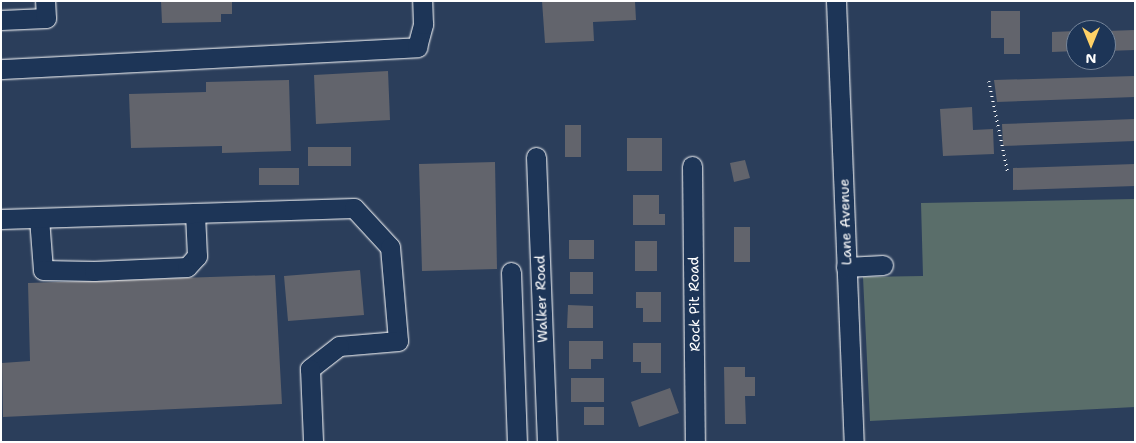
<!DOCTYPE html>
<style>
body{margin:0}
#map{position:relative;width:1136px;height:443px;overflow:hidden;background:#2b3e5b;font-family:"Shantell Sans",sans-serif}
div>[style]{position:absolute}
.green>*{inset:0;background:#5a6e6a}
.building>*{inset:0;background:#62646c}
.path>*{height:2.5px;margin-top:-1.25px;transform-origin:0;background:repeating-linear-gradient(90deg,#fff 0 1px,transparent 0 5px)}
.roads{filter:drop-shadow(0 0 1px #fff) drop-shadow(0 0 1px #fff)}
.minor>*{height:19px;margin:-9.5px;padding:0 9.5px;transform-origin:9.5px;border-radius:9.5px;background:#1d3557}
span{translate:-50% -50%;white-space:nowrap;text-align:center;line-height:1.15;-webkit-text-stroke:4px #1d3557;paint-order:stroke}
.street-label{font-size:14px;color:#fff}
.frame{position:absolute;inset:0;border:2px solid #fff;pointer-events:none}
.north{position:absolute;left:1066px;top:20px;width:50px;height:50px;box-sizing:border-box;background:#1d3557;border:1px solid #77869a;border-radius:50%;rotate:180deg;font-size:14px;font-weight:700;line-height:20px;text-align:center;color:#fff}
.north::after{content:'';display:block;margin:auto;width:18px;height:22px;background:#ffd166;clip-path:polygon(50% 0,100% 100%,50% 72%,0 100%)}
</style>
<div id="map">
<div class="green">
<div style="clip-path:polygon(1135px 199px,1135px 407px,870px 421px,863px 277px,923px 276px,921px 203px)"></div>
</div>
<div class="building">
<div style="clip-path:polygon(161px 1px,232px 1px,232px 14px,221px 14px,221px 22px,162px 23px)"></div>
<div style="clip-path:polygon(542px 1px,635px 1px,636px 20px,593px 22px,594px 41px,545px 43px)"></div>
<div style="clip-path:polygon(991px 11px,1020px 11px,1020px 54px,1004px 54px,1004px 38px,991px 38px)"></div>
<div style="clip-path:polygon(1135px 30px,1135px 50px,1106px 51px,1106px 31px)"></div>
<div style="clip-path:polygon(1076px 31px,1076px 51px,1052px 52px,1052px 32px)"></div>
<div style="clip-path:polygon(388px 71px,390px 120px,316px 124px,314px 75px)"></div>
<div style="clip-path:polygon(1135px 76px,1135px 97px,997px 102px,994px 80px)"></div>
<div style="clip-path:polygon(289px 80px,291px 151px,222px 153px,222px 146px,131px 148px,129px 94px,206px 92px,206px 82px)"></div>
<div style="clip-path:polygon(972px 107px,973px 130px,993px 129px,994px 154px,943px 156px,940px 109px)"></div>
<div style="clip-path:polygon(1135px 119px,1135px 141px,1003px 146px,1002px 124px)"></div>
<div style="clip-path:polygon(565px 125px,581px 125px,581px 157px,565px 157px)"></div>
<div style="clip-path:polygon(627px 138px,662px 138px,662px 171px,627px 171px)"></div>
<div style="clip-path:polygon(308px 147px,351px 147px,351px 166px,308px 166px)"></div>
<div style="clip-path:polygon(745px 160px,750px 178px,734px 182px,730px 163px)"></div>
<div style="clip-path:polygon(495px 162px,497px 269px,422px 271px,419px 164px)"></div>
<div style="clip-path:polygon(1135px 164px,1135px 186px,1013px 190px,1013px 168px)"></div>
<div style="clip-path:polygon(259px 168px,299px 168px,299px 185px,259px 185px)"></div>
<div style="clip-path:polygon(633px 195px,659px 195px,659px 214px,665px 214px,665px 225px,633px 225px)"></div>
<div style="clip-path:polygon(734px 227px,750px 227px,750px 262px,734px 262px)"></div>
<div style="clip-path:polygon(569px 240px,594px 240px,594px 259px,569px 259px)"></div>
<div style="clip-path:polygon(635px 241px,657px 241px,657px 271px,635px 271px)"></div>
<div style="clip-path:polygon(360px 270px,364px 315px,288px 321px,284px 276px)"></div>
<div style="clip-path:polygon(570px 272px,593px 272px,593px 294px,570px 294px)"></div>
<div style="clip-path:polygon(275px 275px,282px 404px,3px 417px,2px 363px,30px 361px,28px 283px)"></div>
<div style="clip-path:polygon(636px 292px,661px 292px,661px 322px,643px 322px,643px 308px,636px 308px)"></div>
<div style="clip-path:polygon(568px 305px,593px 306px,593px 328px,567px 328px)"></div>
<div style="clip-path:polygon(569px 341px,603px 341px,603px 359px,591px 359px,591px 369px,569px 369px)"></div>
<div style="clip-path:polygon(633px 343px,661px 343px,661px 373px,641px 373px,641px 362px,633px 362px)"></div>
<div style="clip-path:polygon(724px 367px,745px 367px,745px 377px,755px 377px,755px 396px,745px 396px,746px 424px,725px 424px)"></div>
<div style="clip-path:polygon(571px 378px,604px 378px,604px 402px,571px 402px)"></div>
<div style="clip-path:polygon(670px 388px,679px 413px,639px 427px,631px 402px)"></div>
<div style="clip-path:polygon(584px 407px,604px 407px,604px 425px,584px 425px)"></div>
</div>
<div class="path">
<div style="left:989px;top:81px;width:94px;rotate:78.3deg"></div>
</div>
<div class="roads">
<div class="minor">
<div style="left:836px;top:1px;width:441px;rotate:87.7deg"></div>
<div style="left:1px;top:20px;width:45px;rotate:-2.5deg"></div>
<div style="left:46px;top:18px;width:17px;rotate:-93deg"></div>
<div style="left:1px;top:69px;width:417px;rotate:-3deg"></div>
<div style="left:417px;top:47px;width:24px;rotate:-75deg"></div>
<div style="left:423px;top:24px;width:23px;rotate:-92deg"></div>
<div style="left:536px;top:157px;width:285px;rotate:87.8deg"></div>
<div style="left:692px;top:166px;width:276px;rotate:89.4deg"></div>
<div style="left:39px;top:218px;width:52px;rotate:85.6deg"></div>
<div style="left:43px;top:270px;width:51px;rotate:1.1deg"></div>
<div style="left:94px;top:271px;width:93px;rotate:-2.5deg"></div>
<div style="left:187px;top:267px;width:15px;rotate:-48deg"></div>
<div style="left:197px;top:256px;width:43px;rotate:-92.7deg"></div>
<div style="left:1px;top:219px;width:353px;rotate:-1.8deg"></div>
<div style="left:354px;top:208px;width:53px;rotate:47.3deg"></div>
<div style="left:390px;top:247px;width:94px;rotate:85.1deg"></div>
<div style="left:398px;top:341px;width:59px;rotate:175.2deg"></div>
<div style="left:339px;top:346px;width:37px;rotate:142deg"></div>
<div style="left:310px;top:369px;width:73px;rotate:87.6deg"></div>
<div style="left:846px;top:267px;width:37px;rotate:-3deg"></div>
<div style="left:511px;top:272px;width:170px;rotate:88deg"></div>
</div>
</div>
<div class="street-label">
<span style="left:845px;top:222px;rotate:-92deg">Lane Avenue</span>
<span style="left:541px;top:299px;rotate:-92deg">Walker Road</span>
<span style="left:694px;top:304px;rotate:-91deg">Rock Pit Road</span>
</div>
<div class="frame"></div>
<div class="north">N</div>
</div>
